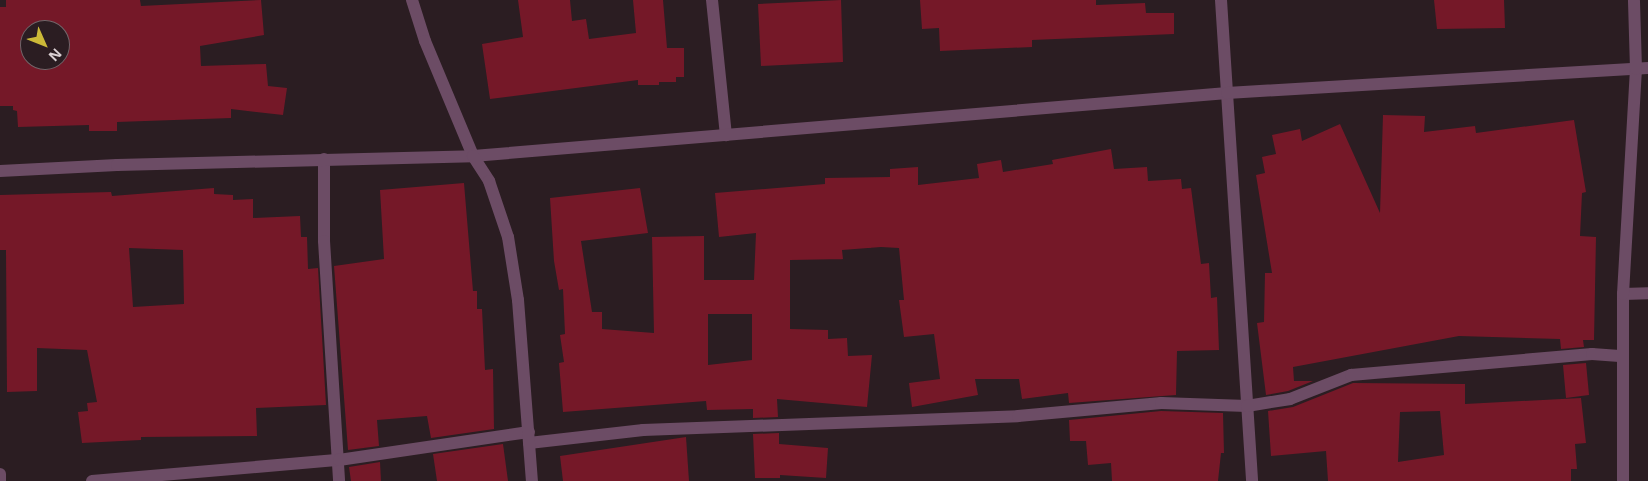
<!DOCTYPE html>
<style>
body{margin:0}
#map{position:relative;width:1648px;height:481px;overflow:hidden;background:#2b1d22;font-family:"Noto Sans",sans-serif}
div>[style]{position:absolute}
.building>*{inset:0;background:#751828}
.minor>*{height:12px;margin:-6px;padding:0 6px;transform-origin:6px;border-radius:6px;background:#6c4c65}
.tertiary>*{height:12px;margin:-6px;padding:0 6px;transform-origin:6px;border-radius:6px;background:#6c4c65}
span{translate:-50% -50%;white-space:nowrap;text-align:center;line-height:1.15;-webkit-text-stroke:5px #2b1d22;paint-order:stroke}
.north{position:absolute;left:20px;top:20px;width:50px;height:50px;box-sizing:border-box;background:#2b1d22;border:1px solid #716569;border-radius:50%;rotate:134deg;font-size:14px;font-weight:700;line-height:20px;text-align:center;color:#dad0d3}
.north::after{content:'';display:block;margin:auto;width:18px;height:22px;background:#ccb938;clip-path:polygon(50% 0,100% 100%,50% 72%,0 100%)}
</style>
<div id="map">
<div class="building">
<div style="clip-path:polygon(evenodd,6px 0,140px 0,141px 6px,261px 0,264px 35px,200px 46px,201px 66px,266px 64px,268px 86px,287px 88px,283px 115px,231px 109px,231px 118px,117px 122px,117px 131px,89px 131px,89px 125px,18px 127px,17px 111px,13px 110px,13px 106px,0 106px,0 7px,6px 7px,6px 0,30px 30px,60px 30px,60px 60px,30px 60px,30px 30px)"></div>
<div style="clip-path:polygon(518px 0,570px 0,572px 21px,586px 19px,589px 39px,636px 33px,633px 0,663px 0,667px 48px,684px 48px,684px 77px,676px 77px,676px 82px,659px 82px,659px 85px,638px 85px,638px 80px,490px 99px,482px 44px,523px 37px)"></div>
<div style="clip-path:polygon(841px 0,843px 62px,761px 66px,758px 4px)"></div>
<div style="clip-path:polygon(920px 0,1096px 0,1096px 5px,1145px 3px,1146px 13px,1174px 13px,1174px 34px,1032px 40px,1032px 47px,940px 51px,939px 28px,922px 29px)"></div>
<div style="clip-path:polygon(1434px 0,1504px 0,1505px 28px,1437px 29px)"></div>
<div style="clip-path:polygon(1383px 115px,1425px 116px,1424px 132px,1475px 126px,1476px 133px,1574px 120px,1586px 192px,1582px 193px,1580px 236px,1596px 237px,1594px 340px,1583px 340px,1584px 347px,1561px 349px,1560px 339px,1459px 336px,1293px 367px,1294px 381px,1313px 381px,1288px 391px,1266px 395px,1257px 323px,1264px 322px,1265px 273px,1272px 273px,1256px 175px,1265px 173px,1262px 157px,1276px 154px,1272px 135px,1300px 129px,1302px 141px,1340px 124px,1380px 213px)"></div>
<div style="clip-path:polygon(evenodd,1111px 149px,1114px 169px,1147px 167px,1148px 181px,1181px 179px,1182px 189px,1191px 188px,1201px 264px,1209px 263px,1211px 298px,1217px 297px,1219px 350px,1177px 351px,1176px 395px,1069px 403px,1068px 393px,1022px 399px,1019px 379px,975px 379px,978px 395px,912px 407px,909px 383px,940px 379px,934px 334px,904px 337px,899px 300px,904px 300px,899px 248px,881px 247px,842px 250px,843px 259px,790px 260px,790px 329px,828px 330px,828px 339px,847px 338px,848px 356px,872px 355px,867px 407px,777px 399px,778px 417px,753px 418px,753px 409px,707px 410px,706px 401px,563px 412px,559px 363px,564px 362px,560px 335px,565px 334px,563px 289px,559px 290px,554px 261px,550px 198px,640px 188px,648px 233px,581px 241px,592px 312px,602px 312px,602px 329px,654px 333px,652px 237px,704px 236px,704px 280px,754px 280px,756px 233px,719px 237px,715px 193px,825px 184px,825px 178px,890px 177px,890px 169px,918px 167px,918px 185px,979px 178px,977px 164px,1001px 160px,1003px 172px,1053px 164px,1052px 160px,1111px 149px,708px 314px,752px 314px,752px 360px,708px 365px,708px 314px)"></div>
<div style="clip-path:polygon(464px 183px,473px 291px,477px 291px,477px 309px,482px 309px,485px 370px,493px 369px,494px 429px,431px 438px,427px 416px,377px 420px,379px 446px,348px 450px,334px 266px,384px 259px,380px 190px)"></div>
<div style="clip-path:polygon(evenodd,214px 188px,214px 194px,233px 195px,233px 200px,253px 199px,253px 218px,300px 216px,301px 237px,307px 237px,308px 269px,318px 268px,326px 405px,256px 408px,257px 436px,141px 437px,141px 440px,82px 443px,78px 412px,88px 411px,87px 403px,97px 402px,87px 350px,37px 348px,37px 391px,7px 392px,6px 250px,0 250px,0 195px,111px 192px,112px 196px,214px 188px,129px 248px,183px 250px,184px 304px,133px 307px,129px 248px)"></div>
<div style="clip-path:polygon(1586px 363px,1589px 395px,1566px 398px,1563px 365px)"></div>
<div style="clip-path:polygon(evenodd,1353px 383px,1465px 384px,1465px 404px,1581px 398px,1586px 443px,1575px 444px,1577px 469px,1571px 469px,1571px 481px,1328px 481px,1326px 451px,1271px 456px,1268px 411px,1293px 407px,1353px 383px,1440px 411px,1444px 455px,1398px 462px,1400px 412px,1440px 411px)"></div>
<div style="clip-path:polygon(1161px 411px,1223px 413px,1224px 453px,1221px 453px,1218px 481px,1112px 481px,1111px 463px,1088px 465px,1086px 441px,1070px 441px,1069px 420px)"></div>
<div style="clip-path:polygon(779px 433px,779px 444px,828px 448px,826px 478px,780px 475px,780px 478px,755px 478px,753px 434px)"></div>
<div style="clip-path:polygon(686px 437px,689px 481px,563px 481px,560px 456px)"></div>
<div style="clip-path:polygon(503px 444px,508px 481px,437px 481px,433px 454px)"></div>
<div style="clip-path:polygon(380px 462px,381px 481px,351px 481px,349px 467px)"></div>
</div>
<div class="minor">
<div style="left:712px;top:0;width:136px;rotate:84.1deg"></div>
<div style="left:1221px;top:0;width:482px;rotate:86.3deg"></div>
<div style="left:324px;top:159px;width:82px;rotate:90deg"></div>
<div style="left:324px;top:241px;width:240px;rotate:86.4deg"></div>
<div style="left:0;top:171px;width:117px;rotate:-2.9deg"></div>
<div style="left:117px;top:165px;width:356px;rotate:-1.4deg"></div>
<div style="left:473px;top:156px;width:757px;rotate:-4.78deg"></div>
<div style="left:1227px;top:93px;width:422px;rotate:-3.4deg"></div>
<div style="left:1623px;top:294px;width:25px;rotate:-2deg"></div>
<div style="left:529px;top:443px;width:115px;rotate:-6.5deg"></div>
<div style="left:643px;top:430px;width:375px;rotate:-2.1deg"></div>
<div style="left:1018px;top:416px;width:144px;rotate:-5.2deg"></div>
<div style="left:1161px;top:403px;width:86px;rotate:2deg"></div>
<div style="left:1247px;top:406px;width:44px;rotate:-9.2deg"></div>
<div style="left:1290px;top:399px;width:66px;rotate:-21.5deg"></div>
<div style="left:1351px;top:375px;width:242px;rotate:-5deg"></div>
<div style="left:1592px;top:354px;width:31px;rotate:4deg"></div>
<div style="left:0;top:474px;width:7px;rotate:90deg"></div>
<div style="left:92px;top:481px;width:248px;rotate:-4.9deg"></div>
<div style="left:339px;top:460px;width:192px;rotate:-8.4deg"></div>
<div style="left:1623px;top:481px;width:187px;rotate:-90deg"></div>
<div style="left:1623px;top:294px;width:225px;rotate:-86.7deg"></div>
<div style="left:1636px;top:69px;width:69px;rotate:-91.7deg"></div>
</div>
<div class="tertiary">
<div style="left:412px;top:0;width:43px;rotate:72.4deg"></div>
<div style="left:425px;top:41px;width:125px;rotate:67.3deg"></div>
<div style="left:473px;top:156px;width:30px;rotate:57deg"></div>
<div style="left:489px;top:181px;width:59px;rotate:71.3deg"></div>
<div style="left:508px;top:237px;width:64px;rotate:81deg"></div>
<div style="left:518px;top:300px;width:182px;rotate:85.6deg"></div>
</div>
<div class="north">N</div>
</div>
